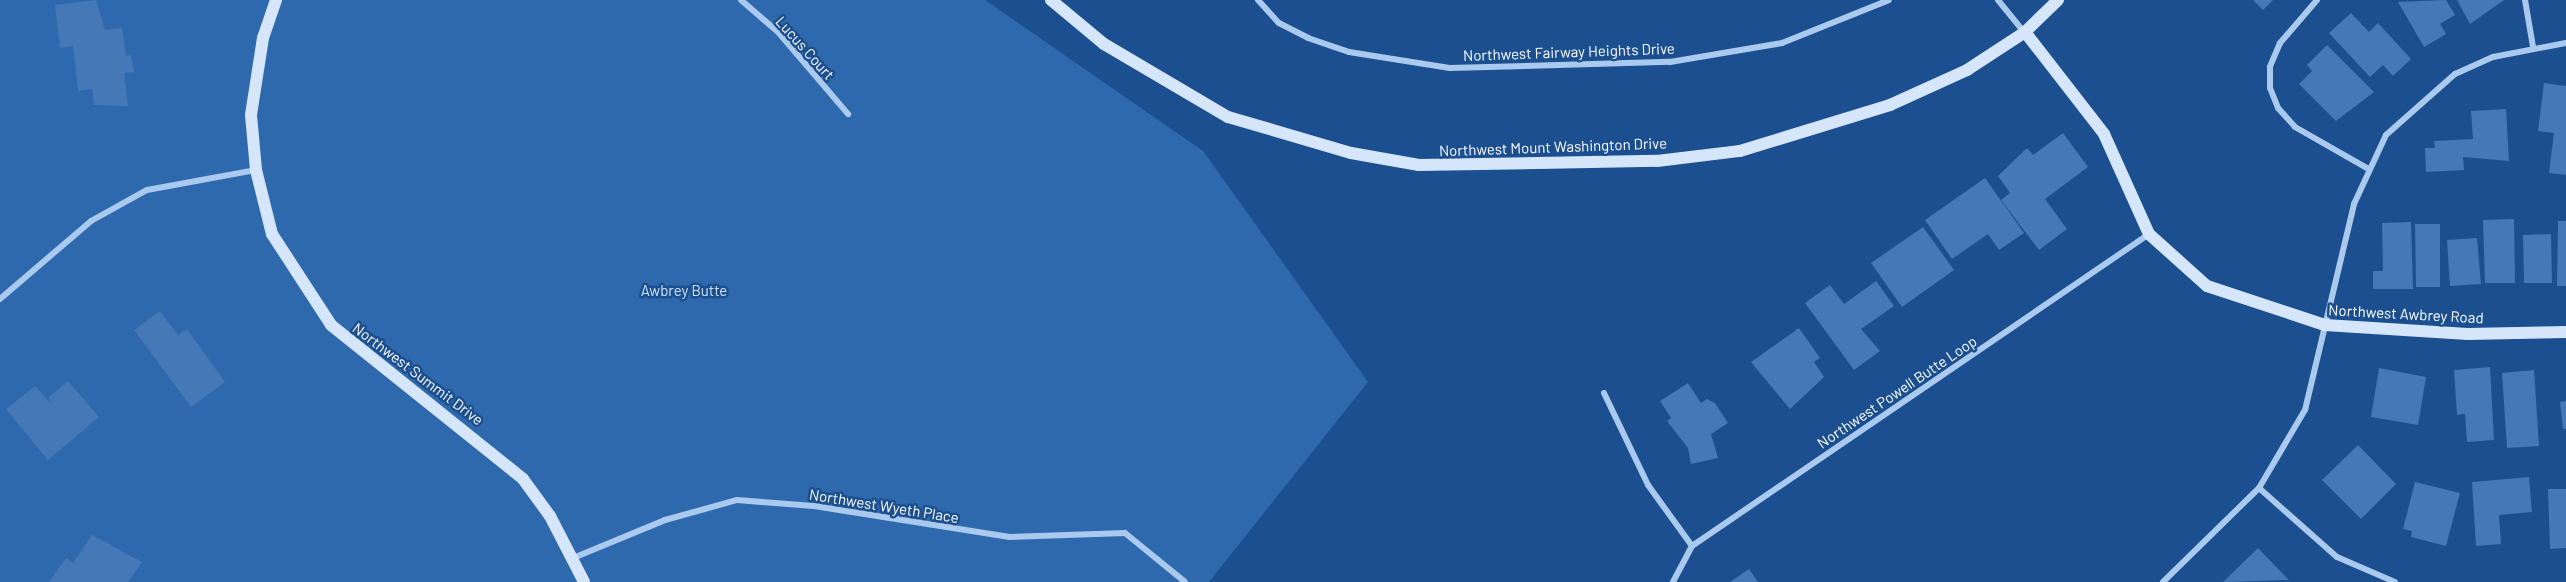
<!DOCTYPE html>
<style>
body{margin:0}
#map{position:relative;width:2566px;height:582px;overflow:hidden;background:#1b4f8f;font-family:Barlow,sans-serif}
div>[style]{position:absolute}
.green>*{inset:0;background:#2e69ad}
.building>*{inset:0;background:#4478b7}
.street>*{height:6px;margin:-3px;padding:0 3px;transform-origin:3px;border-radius:3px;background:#a9c9ee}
.secondary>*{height:12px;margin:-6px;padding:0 6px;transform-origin:6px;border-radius:6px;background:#d6e6fa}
span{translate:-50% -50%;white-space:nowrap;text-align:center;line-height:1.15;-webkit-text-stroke:5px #1b4f8f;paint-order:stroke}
.street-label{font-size:15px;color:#fff}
.park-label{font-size:15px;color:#cfe3fa}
</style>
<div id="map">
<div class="green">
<div style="clip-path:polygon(0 0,985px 0,1203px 151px,1368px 382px,1209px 582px,0 582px)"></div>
</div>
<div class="building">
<div style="clip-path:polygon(96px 0,105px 30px,122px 28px,126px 56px,131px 55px,134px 72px,124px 73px,128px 106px,94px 105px,92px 89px,78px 91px,73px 46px,60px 48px,55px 5px)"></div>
<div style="clip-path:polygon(2253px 0,2273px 0,2263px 10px)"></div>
<div style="clip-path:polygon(2446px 0,2455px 15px,2440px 24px,2446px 34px,2424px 47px,2398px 2px)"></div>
<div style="clip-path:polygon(2457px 0,2504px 0,2470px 24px)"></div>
<div style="clip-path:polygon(2351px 13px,2369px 32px,2378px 23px,2411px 59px,2393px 76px,2383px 65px,2370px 77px,2329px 33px)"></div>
<div style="clip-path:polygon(2327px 45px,2374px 92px,2336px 121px,2299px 84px,2312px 71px,2307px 65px)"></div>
<div style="clip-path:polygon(2544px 83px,2566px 86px,2566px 175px,2549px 173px,2554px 133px,2538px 131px)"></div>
<div style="clip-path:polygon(2506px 109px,2509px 161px,2463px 157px,2464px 170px,2426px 172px,2425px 148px,2435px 148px,2434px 141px,2473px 139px,2471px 111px)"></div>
<div style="clip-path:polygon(2063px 133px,2088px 167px,2045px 199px,2067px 229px,2039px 250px,2001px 200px,2010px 193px,1998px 176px,2027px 148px,2033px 155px)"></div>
<div style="clip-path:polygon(1985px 178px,2024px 233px,1999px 250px,1988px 234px,1952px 259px,1925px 220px)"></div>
<div style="clip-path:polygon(2514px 219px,2515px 283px,2485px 283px,2483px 220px)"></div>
<div style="clip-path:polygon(2558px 221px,2566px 221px,2566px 286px,2557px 286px)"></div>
<div style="clip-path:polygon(2411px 222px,2413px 289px,2373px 289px,2373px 271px,2383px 271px,2382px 223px)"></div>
<div style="clip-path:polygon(2415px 224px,2440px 224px,2440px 287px,2416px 287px)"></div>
<div style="clip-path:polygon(1923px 227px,1954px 270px,1902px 307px,1871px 263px)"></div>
<div style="clip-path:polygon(2551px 234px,2552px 283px,2524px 283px,2523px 235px)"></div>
<div style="clip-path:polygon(2477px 238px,2481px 284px,2450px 286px,2447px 240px)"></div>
<div style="clip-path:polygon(1876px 281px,1894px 306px,1861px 329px,1880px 351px,1854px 370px,1805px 303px,1830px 285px,1844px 304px)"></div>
<div style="clip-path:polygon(160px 311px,178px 335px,187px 329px,225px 382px,191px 407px,134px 330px)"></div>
<div style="clip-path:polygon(1799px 328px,1820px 358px,1814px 362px,1824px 377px,1790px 409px,1751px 362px)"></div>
<div style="clip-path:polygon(2490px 367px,2494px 440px,2467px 442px,2465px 414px,2457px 415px,2454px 370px)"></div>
<div style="clip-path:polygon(2379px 368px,2426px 377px,2418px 425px,2371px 417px)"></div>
<div style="clip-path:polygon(2534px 370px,2539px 446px,2507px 448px,2502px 373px)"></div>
<div style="clip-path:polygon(68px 381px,99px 417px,48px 460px,6px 409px,35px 386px,51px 404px,49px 397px)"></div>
<div style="clip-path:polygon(1688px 383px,1701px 403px,1707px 399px,1715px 403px,1728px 423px,1711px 434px,1718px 458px,1691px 464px,1688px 448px,1667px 421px,1671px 418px,1660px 401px)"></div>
<div style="clip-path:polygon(2566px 401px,2566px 429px,2563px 429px,2560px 402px)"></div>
<div style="clip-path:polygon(2358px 445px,2396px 484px,2361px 519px,2322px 480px)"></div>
<div style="clip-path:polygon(2529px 477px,2532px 512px,2499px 515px,2501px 544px,2476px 546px,2472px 482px)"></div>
<div style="clip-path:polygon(2415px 482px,2460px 493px,2446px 546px,2411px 537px,2412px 531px,2403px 529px)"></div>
<div style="clip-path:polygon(2548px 489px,2566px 489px,2566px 548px,2550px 549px)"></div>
<div style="clip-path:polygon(92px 535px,142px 562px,128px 582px,49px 582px,66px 558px,73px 563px)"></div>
<div style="clip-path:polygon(2258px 548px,2289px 580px,2223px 582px)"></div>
<div style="clip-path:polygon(1749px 569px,1758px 582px,1730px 582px)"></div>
</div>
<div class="street">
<div style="left:741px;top:0;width:49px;rotate:40.9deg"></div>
<div style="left:778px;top:32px;width:108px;rotate:49.5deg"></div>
<div style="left:1258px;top:0;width:31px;rotate:48deg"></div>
<div style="left:1279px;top:23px;width:33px;rotate:27deg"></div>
<div style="left:1308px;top:38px;width:43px;rotate:18.9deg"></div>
<div style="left:1349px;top:52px;width:102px;rotate:9deg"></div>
<div style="left:1450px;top:68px;width:220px;rotate:-1.6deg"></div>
<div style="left:1670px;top:62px;width:114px;rotate:-9.6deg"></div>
<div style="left:1782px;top:43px;width:115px;rotate:-21.9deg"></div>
<div style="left:1998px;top:0;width:41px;rotate:50.9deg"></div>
<div style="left:2317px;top:0;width:57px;rotate:130.7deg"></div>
<div style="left:2280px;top:43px;width:26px;rotate:113deg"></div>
<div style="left:2270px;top:67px;width:21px;rotate:90deg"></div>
<div style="left:2270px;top:88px;width:22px;rotate:68deg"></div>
<div style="left:2278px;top:108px;width:25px;rotate:48deg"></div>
<div style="left:2295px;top:127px;width:83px;rotate:29.7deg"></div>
<div style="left:2525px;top:0;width:48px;rotate:80.3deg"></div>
<div style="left:0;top:299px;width:120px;rotate:-40.6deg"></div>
<div style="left:91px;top:221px;width:64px;rotate:-29deg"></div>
<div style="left:147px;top:190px;width:111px;rotate:-10.4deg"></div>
<div style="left:1604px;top:393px;width:102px;rotate:64.4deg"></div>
<div style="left:1648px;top:485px;width:75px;rotate:54.2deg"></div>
<div style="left:2259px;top:488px;width:104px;rotate:41.5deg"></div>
<div style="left:2337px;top:557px;width:63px;rotate:23.3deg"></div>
<div style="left:573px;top:558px;width:100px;rotate:-22.4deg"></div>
<div style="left:665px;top:520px;width:75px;rotate:-15.5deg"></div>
<div style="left:737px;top:500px;width:77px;rotate:4.5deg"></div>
<div style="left:814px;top:506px;width:198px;rotate:9deg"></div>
<div style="left:1010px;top:537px;width:115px;rotate:-2deg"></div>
<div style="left:1125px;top:533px;width:77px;rotate:39.2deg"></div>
<div style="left:1673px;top:582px;width:41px;rotate:-62.2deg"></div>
<div style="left:1692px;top:546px;width:553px;rotate:-34.32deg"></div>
<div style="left:2163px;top:582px;width:134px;rotate:-44.4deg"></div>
<div style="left:2259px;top:488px;width:91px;rotate:-59.5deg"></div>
<div style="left:2305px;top:410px;width:212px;rotate:-76.6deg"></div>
<div style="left:2354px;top:204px;width:76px;rotate:-65.1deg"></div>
<div style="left:2386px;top:135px;width:92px;rotate:-41.5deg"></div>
<div style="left:2455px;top:74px;width:42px;rotate:-24.1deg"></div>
<div style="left:2493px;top:57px;width:74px;rotate:-10.9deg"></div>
</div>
<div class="secondary">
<div style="left:276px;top:0;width:40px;rotate:108.9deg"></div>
<div style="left:263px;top:38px;width:78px;rotate:98.9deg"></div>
<div style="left:251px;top:115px;width:55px;rotate:84.8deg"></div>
<div style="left:256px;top:170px;width:66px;rotate:76deg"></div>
<div style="left:272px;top:234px;width:108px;rotate:57deg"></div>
<div style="left:331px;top:325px;width:246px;rotate:38.7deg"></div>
<div style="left:523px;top:479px;width:46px;rotate:53.9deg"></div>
<div style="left:550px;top:516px;width:74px;rotate:62.7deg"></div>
<div style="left:1051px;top:0;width:69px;rotate:39.7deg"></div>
<div style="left:1104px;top:44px;width:144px;rotate:30.5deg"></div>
<div style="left:1228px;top:117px;width:128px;rotate:16.3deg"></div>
<div style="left:1351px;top:153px;width:69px;rotate:10deg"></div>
<div style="left:1419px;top:165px;width:238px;rotate:-1deg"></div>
<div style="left:1657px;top:161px;width:84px;rotate:-6.9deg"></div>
<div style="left:1740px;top:151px;width:157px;rotate:-17deg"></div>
<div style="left:1890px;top:105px;width:85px;rotate:-24.4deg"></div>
<div style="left:1967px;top:70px;width:69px;rotate:-33.2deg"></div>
<div style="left:2025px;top:32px;width:46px;rotate:-44.1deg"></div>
<div style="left:2025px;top:32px;width:129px;rotate:52.2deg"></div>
<div style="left:2104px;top:134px;width:110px;rotate:65.8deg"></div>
<div style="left:2149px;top:234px;width:78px;rotate:41.9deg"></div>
<div style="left:2207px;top:286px;width:124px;rotate:18.3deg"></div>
<div style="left:2325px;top:325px;width:143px;rotate:3.6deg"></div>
<div style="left:2468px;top:334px;width:98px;rotate:-1.2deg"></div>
</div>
<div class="street-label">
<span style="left:805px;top:48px;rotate:48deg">Lucus Court</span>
<span style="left:1569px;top:52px;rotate:-2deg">Northwest Fairway Heights Drive</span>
<span style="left:1553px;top:147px;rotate:-2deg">Northwest Mount Washington Drive</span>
<span style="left:2406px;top:314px;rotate:3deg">Northwest Awbrey Road</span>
<span style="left:418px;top:374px;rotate:37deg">Northwest Summit Drive</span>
<span style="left:1897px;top:392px;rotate:-34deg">Northwest Powell Butte Loop</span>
<span style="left:884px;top:506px;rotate:9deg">Northwest Wyeth Place</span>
</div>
<div class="park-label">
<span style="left:684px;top:291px">Awbrey Butte</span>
</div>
</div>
